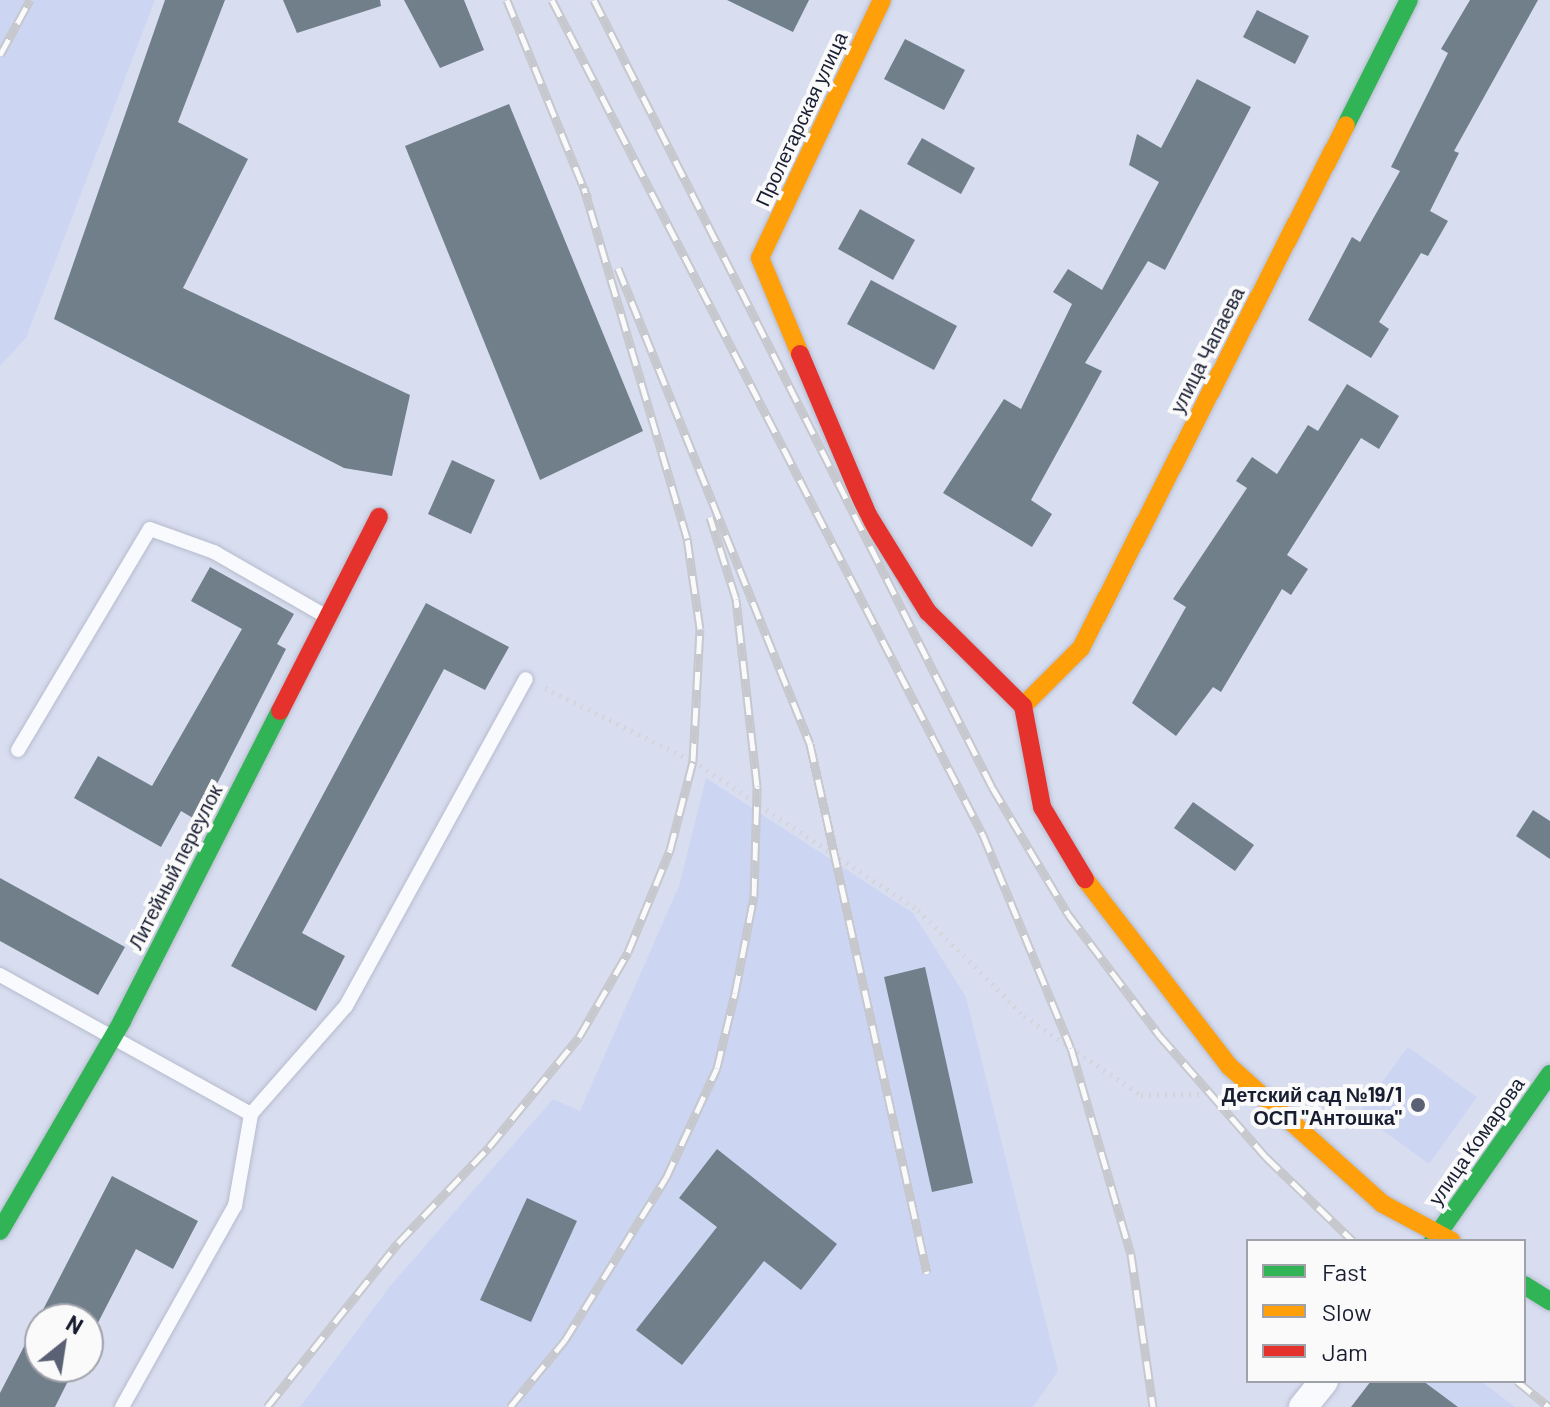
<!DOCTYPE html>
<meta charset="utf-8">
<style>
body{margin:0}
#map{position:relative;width:1550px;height:1407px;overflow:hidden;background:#d8def0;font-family:Barlow,sans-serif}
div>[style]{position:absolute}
.built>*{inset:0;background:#ccd6f2}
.building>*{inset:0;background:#707f89}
.path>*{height:5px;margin-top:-2.5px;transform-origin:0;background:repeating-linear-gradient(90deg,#d3d5db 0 2px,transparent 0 8px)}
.roads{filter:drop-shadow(0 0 2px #b6bbcd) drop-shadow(0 0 2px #b6bbcd)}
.lane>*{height:14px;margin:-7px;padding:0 7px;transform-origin:7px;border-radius:7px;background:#f9fafd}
.street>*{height:28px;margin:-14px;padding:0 14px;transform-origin:14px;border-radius:14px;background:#f9fafd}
.fast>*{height:18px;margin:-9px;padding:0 9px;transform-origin:9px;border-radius:9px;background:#30b455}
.slow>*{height:18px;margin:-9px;padding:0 9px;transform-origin:9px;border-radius:9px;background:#ff9f0a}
.jam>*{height:18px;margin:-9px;padding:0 9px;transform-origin:9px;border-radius:9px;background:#e5322d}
.rail>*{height:9px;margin-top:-4.5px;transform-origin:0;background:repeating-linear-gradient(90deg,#fafafa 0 18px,#c6c8cd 0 36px);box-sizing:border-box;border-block:2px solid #c6c8cd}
.dots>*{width:22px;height:22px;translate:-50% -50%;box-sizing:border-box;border:4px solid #fafafa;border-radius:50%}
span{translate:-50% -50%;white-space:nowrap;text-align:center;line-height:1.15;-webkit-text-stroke:8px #fafafa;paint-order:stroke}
.street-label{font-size:20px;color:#181d31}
.poi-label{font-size:20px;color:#181d31;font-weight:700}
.right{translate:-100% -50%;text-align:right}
.legend{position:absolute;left:1246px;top:1239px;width:280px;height:144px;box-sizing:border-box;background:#fafafa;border:2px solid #a0a2aa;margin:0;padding:10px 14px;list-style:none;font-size:24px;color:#181d31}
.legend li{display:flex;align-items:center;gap:16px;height:40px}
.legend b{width:40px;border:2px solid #a0a2aa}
.north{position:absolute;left:24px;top:1303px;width:80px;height:80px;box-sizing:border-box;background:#fafafa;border:2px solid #a0a2aa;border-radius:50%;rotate:30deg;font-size:22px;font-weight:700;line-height:32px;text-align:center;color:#181d31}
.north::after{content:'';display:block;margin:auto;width:28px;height:36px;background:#5b6174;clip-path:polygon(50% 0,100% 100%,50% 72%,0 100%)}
</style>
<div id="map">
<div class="built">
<div style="clip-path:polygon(0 0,155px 0,26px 338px,0 366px)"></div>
<div style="clip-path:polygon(706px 778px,913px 913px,966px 997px,1058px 1371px,1033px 1407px,300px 1407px,391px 1285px,553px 1099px,580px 1111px,679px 886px)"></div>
<div style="clip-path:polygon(1408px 1047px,1477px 1097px,1429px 1164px,1359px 1113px)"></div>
<div style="clip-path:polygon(1417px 1381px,1481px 1381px,1515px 1407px,1398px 1407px)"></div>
</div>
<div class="building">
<div style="clip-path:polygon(165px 0,225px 0,178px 122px,248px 159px,183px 288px,410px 395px,392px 476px,344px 468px,54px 319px)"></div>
<div style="clip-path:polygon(283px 0,380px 0,381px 6px,297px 33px)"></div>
<div style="clip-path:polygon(404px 0,464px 0,484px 50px,440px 68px)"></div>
<div style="clip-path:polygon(727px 0,809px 0,793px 32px)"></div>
<div style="clip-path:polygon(1470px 0,1538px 0,1454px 151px,1459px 153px,1430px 211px,1448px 221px,1428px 256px,1421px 253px,1379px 322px,1389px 329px,1371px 358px,1308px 320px,1352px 237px,1360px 242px,1400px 171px,1391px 167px,1448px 53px,1441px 49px)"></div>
<div style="clip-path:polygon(1257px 10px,1309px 36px,1295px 64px,1243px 37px)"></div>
<div style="clip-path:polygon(905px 39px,965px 70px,944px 110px,884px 79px)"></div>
<div style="clip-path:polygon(1197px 79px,1251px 107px,1165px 270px,1148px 261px,1085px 363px,1102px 371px,1031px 500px,1052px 514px,1032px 547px,943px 493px,1004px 399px,1021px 409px,1072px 304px,1053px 292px,1068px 269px,1102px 290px,1159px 182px,1129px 165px,1137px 134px,1161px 148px)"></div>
<div style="clip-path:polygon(509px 104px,643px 431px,540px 480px,405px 146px)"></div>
<div style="clip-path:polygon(922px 138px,975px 168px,961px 194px,907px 164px)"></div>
<div style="clip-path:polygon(860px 209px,915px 240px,893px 280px,838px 249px)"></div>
<div style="clip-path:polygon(871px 280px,957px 326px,934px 370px,847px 324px)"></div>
<div style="clip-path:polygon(1347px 384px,1399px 416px,1379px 449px,1361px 438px,1287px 555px,1308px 569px,1291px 595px,1282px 589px,1221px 692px,1213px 687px,1176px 736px,1132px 703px,1186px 607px,1173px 599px,1247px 488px,1236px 481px,1252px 457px,1277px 474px,1308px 425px,1318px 431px)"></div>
<div style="clip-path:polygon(452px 460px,495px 480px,471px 534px,428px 514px)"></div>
<div style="clip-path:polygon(210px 567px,294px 614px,277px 644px,286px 649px,198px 821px,181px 811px,161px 847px,74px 798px,98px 756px,152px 786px,242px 629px,191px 601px)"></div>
<div style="clip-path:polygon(426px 603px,509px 647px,485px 690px,444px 669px,302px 933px,345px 956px,316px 1011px,231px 966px)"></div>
<div style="clip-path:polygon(1193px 802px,1254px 845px,1235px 871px,1174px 828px)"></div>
<div style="clip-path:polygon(1533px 810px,1550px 821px,1550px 859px,1516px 836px)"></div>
<div style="clip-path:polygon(0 878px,125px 947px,98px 995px,0 941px)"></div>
<div style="clip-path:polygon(925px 967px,973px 1183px,932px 1192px,884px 977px)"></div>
<div style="clip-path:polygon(717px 1149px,837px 1244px,801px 1290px,764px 1261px,682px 1365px,636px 1330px,717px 1227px,679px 1198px)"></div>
<div style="clip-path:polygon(112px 1176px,198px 1221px,173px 1269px,136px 1249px,88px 1342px,88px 1319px,40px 1319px,40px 1367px,75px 1367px,55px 1407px,0 1407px,0 1393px)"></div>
<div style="clip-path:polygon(527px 1198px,577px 1221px,531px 1322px,480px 1300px)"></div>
<div style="clip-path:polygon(1371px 1381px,1423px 1381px,1458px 1407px,1351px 1407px)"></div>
</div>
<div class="path">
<div style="left:545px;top:688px;width:165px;rotate:26.3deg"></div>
<div style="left:693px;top:761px;width:270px;rotate:33.5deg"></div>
<div style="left:918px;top:910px;width:150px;rotate:45deg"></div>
<div style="left:1024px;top:1016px;width:141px;rotate:34deg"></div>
<div style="left:1141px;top:1095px;width:64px;rotate:-0.9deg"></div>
</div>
<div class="roads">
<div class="lane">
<div style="left:18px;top:750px;width:257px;rotate:-59.2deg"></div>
<div style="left:150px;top:529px;width:68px;rotate:19.8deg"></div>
<div style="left:214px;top:552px;width:130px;rotate:29.9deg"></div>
<div style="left:0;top:975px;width:287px;rotate:29deg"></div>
<div style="left:251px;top:1114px;width:144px;rotate:-48.7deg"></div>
<div style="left:346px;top:1006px;width:373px;rotate:-61.2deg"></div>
<div style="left:122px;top:1407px;width:231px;rotate:-60.7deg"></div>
<div style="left:235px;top:1206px;width:93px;rotate:-80.1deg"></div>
</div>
<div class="street">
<div style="left:1303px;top:1407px;width:33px;rotate:-51deg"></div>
</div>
<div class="fast">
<div style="left:1346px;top:125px;width:140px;rotate:-63.3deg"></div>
<div style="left:0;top:1231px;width:243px;rotate:-59.8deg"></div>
<div style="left:122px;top:1021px;width:348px;rotate:-63deg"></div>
<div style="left:1433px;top:1241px;width:204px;rotate:-55deg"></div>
<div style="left:1524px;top:1285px;width:31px;rotate:32deg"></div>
</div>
<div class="slow">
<div style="left:800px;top:354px;width:104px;rotate:-112.6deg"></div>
<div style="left:760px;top:258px;width:285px;rotate:-64.7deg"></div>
<div style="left:1023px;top:706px;width:82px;rotate:-45deg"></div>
<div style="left:1081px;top:648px;width:586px;rotate:-63.13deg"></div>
<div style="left:1085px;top:879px;width:236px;rotate:52.4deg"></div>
<div style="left:1229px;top:1066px;width:207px;rotate:41.9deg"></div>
<div style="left:1383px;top:1204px;width:78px;rotate:28.2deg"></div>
</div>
<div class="jam">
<div style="left:800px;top:354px;width:175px;rotate:67.1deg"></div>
<div style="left:868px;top:515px;width:114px;rotate:58.3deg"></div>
<div style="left:928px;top:612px;width:134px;rotate:44.7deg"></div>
<div style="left:1023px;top:706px;width:103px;rotate:79.3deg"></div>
<div style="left:1042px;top:807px;width:84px;rotate:59.2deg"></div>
<div style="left:280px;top:711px;width:218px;rotate:-63deg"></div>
</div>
</div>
<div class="rail">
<div style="left:507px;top:0;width:214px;rotate:67.8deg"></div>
<div style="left:552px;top:0;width:940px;rotate:62.7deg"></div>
<div style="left:983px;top:835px;width:230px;rotate:67.6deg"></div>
<div style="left:1071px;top:1048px;width:215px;rotate:73.8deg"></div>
<div style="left:1131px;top:1254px;width:155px;rotate:81.8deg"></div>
<div style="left:594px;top:0;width:882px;rotate:63.17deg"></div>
<div style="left:992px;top:787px;width:148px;rotate:59.1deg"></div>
<div style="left:1068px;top:914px;width:153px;rotate:53deg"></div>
<div style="left:1160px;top:1036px;width:161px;rotate:48.8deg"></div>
<div style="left:1266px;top:1157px;width:121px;rotate:44deg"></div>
<div style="left:0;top:55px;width:63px;rotate:-61.4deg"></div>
<div style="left:618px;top:268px;width:513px;rotate:68.03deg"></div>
<div style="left:810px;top:744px;width:542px;rotate:77.53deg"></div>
<div style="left:1517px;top:1381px;width:41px;rotate:39.1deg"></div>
<div style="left:267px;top:1407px;width:210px;rotate:-51.4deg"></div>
<div style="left:398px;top:1243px;width:132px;rotate:-46.5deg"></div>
<div style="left:489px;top:1147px;width:142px;rotate:-50.7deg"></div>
<div style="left:579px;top:1037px;width:98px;rotate:-60deg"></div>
<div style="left:628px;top:952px;width:110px;rotate:-67.6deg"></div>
<div style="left:670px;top:850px;width:92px;rotate:-75.5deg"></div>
<div style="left:693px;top:761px;width:132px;rotate:-87deg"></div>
<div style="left:700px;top:629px;width:92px;rotate:-98.1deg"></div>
<div style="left:687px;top:538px;width:365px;rotate:-106.4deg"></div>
<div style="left:510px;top:1407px;width:87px;rotate:-50.6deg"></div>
<div style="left:565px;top:1340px;width:191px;rotate:-58.1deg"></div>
<div style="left:666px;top:1178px;width:121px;rotate:-65.1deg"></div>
<div style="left:717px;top:1068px;width:77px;rotate:-76.5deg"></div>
<div style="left:735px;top:993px;width:99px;rotate:-78.9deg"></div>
<div style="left:754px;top:896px;width:110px;rotate:-88.4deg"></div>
<div style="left:757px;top:786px;width:188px;rotate:-96.4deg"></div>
<div style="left:736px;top:599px;width:86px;rotate:-107.6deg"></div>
</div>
<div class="dots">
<div style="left:1418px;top:1105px;background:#5b6174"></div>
</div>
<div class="street-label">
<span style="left:801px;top:119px;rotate:-65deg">Пролетарская улица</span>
<span style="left:1207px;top:350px;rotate:-63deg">улица Чапаева</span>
<span style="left:175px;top:867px;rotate:-63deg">Литейный переулок</span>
<span style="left:1476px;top:1141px;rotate:-55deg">улица Комарова</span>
</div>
<div class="poi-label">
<span class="right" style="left:1402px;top:1106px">Детский сад №19/1<br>ОСП "Антошка"</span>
</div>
<ul class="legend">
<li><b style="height:10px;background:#30b455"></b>Fast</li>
<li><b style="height:10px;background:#ff9f0a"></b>Slow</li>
<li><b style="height:10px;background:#e5322d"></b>Jam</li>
</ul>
<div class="north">N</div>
</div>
